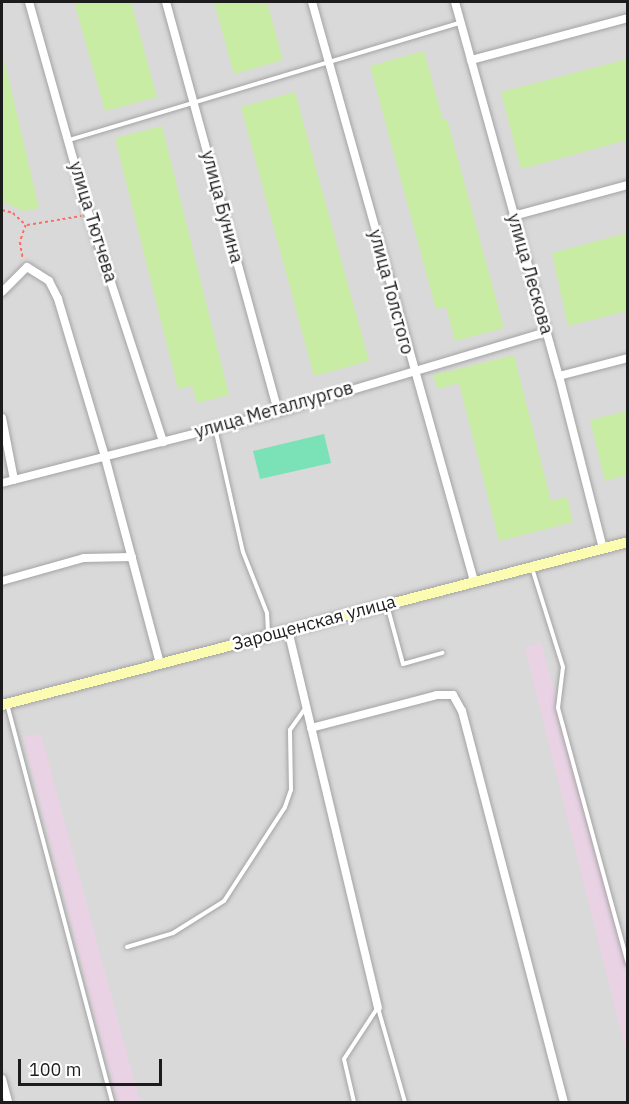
<!DOCTYPE html>
<meta charset="utf-8">
<style>
body{margin:0}
#map{position:relative;width:629px;height:1104px;overflow:hidden;background:#eee9e1;font-family:"IBM Plex Sans",sans-serif}
div>[style]{position:absolute}
.residential>*{inset:0;background:#dad9d9}
.industrial>*{inset:0;background:#e8d2e4}
.grass>*{inset:0;background:#c9eca4}
.pitch>*{inset:0;background:#7ae2b6}
.path>*{height:1.5px;margin-top:-0.75px;transform-origin:0;background:repeating-linear-gradient(90deg,#ff6c61 0 3px,transparent 0 6px)}
.roads{filter:drop-shadow(0 0 2px #a3a3a3) drop-shadow(0 0 2px #a3a3a3)}
.lane>*{height:4px;margin:-2px;padding:0 2px;transform-origin:2px;border-radius:2px;background:#fff}
.street>*{height:8px;margin:-4px;padding:0 4px;transform-origin:4px;border-radius:4px;background:#fff}
.secondary>*{height:10px;margin:-5px;padding:0 5px;transform-origin:5px;border-radius:5px;background:#fbfcb1}
span{translate:-50% -50%;white-space:nowrap;text-align:center;line-height:1.15;-webkit-text-stroke:5px #fff;paint-order:stroke}
.street-label{font-size:18px;color:#1c1c1c}
.frame{position:absolute;inset:0;border:3px solid #1c1c1c;pointer-events:none}
.scale{position:absolute;left:18px;top:1059px;width:144px;height:27px;box-sizing:border-box;border:3px solid #1c1c1c;border-top:0;padding-left:8px;font-size:18px;line-height:21px;white-space:nowrap;color:#1c1c1c;-webkit-text-stroke:4px #fff;paint-order:stroke}
</style>
<div id="map">
<div class="residential">
<div style="clip-path:polygon(2px 2px,627px 2px,627px 1102px,2px 1102px)"></div>
</div>
<div class="industrial">
<div style="clip-path:polygon(541px 642px,627px 969px,627px 1056px,525px 648px)"></div>
<div style="clip-path:polygon(41px 734px,140px 1102px,117px 1102px,23px 737px)"></div>
</div>
<div class="grass">
<div style="clip-path:polygon(74px 2px,131px 2px,157px 97px,105px 111px)"></div>
<div style="clip-path:polygon(214px 2px,267px 2px,283px 60px,234px 74px)"></div>
<div style="clip-path:polygon(2px 51px,39px 208px,23px 211px,2px 201px)"></div>
<div style="clip-path:polygon(424px 51px,443px 120px,447px 119px,504px 328px,455px 341px,446px 307px,436px 309px,370px 66px)"></div>
<div style="clip-path:polygon(627px 59px,627px 140px,521px 169px,501px 92px)"></div>
<div style="clip-path:polygon(295px 92px,369px 361px,314px 376px,241px 107px)"></div>
<div style="clip-path:polygon(162px 126px,229px 395px,197px 403px,192px 386px,178px 389px,115px 138px)"></div>
<div style="clip-path:polygon(627px 233px,627px 311px,568px 326px,552px 253px)"></div>
<div style="clip-path:polygon(514px 355px,551px 501px,567px 497px,573px 522px,499px 541px,459px 383px,437px 389px,433px 375px)"></div>
<div style="clip-path:polygon(627px 411px,627px 475px,605px 481px,590px 420px)"></div>
</div>
<div class="pitch">
<div style="clip-path:polygon(324px 434px,331px 463px,260px 479px,253px 451px)"></div>
</div>
<div class="path">
<div style="left:2px;top:210px;width:11px;rotate:15deg"></div>
<div style="left:13px;top:213px;width:18px;rotate:43deg"></div>
<div style="left:26px;top:225px;width:18px;rotate:109deg"></div>
<div style="left:20px;top:242px;width:17px;rotate:80deg"></div>
<div style="left:27px;top:225px;width:55px;rotate:-9.5deg"></div>
</div>
<div class="roads">
<div class="lane">
<div style="left:69px;top:140px;width:407px;rotate:-16.7deg"></div>
<div style="left:215px;top:428px;width:127px;rotate:77.3deg"></div>
<div style="left:243px;top:552px;width:66px;rotate:68.5deg"></div>
<div style="left:267px;top:613px;width:22px;rotate:87deg"></div>
<div style="left:532px;top:568px;width:104px;rotate:72.6deg"></div>
<div style="left:563px;top:667px;width:41px;rotate:97deg"></div>
<div style="left:558px;top:708px;width:265px;rotate:74.7deg"></div>
<div style="left:387px;top:605px;width:61px;rotate:74.8deg"></div>
<div style="left:403px;top:664px;width:41px;rotate:-15.8deg"></div>
<div style="left:7px;top:704px;width:412px;rotate:75.2deg"></div>
<div style="left:127px;top:947px;width:48px;rotate:-16.9deg"></div>
<div style="left:173px;top:933px;width:60px;rotate:-32.1deg"></div>
<div style="left:224px;top:901px;width:112px;rotate:-57deg"></div>
<div style="left:285px;top:807px;width:18px;rotate:-71deg"></div>
<div style="left:291px;top:790px;width:60px;rotate:-91deg"></div>
<div style="left:290px;top:730px;width:28px;rotate:-55deg"></div>
<div style="left:378px;top:1008px;width:98px;rotate:74deg"></div>
<div style="left:354px;top:1102px;width:44px;rotate:-103.1deg"></div>
<div style="left:344px;top:1059px;width:62px;rotate:-56.8deg"></div>
</div>
<div class="street">
<div style="left:29px;top:2px;width:221px;rotate:74.3deg"></div>
<div style="left:89px;top:215px;width:239px;rotate:71.9deg"></div>
<div style="left:166px;top:2px;width:425px;rotate:74.7deg"></div>
<div style="left:312px;top:2px;width:601px;rotate:74.37deg"></div>
<div style="left:455px;top:2px;width:388px;rotate:74.5deg"></div>
<div style="left:559px;top:376px;width:178px;rotate:75.7deg"></div>
<div style="left:471px;top:60px;width:163px;rotate:-15deg"></div>
<div style="left:513px;top:216px;width:119px;rotate:-15.1deg"></div>
<div style="left:2px;top:292px;width:35px;rotate:-45deg"></div>
<div style="left:27px;top:267px;width:26px;rotate:32deg"></div>
<div style="left:49px;top:281px;width:20px;rotate:63deg"></div>
<div style="left:58px;top:299px;width:165px;rotate:73.4deg"></div>
<div style="left:105px;top:457px;width:214px;rotate:75.1deg"></div>
<div style="left:559px;top:376px;width:71px;rotate:-14.6deg"></div>
<div style="left:2px;top:418px;width:63px;rotate:79deg"></div>
<div style="left:2px;top:483px;width:285px;rotate:-14.4deg"></div>
<div style="left:278px;top:412px;width:280px;rotate:-16.6deg"></div>
<div style="left:2px;top:581px;width:85px;rotate:-15.7deg"></div>
<div style="left:84px;top:558px;width:48px;rotate:-1.2deg"></div>
<div style="left:288px;top:630px;width:388px;rotate:76.6deg"></div>
<div style="left:311px;top:728px;width:130px;rotate:-14.7deg"></div>
<div style="left:437px;top:695px;width:16px"></div>
<div style="left:453px;top:695px;width:18px;rotate:61deg"></div>
<div style="left:462px;top:711px;width:404px;rotate:75.4deg"></div>
<div style="left:2px;top:1079px;width:24px;rotate:75deg"></div>
</div>
<div class="secondary">
<div style="left:2px;top:705px;width:647px;rotate:-14.59deg"></div>
</div>
</div>
<div class="street-label">
<span style="left:222px;top:207px;rotate:75deg">улица Бунина</span>
<span style="left:93px;top:222px;rotate:73deg">улица Тютчева</span>
<span style="left:530px;top:274px;rotate:74deg">улица Лескова</span>
<span style="left:391px;top:292px;rotate:75deg">улица Толстого</span>
<span style="left:274px;top:410px;rotate:-16deg">улица Металлургов</span>
<span style="left:314px;top:623px;rotate:-15deg">Зарощенская улица</span>
</div>
<div class="frame"></div>
<div class="scale">100 m</div>
</div>
